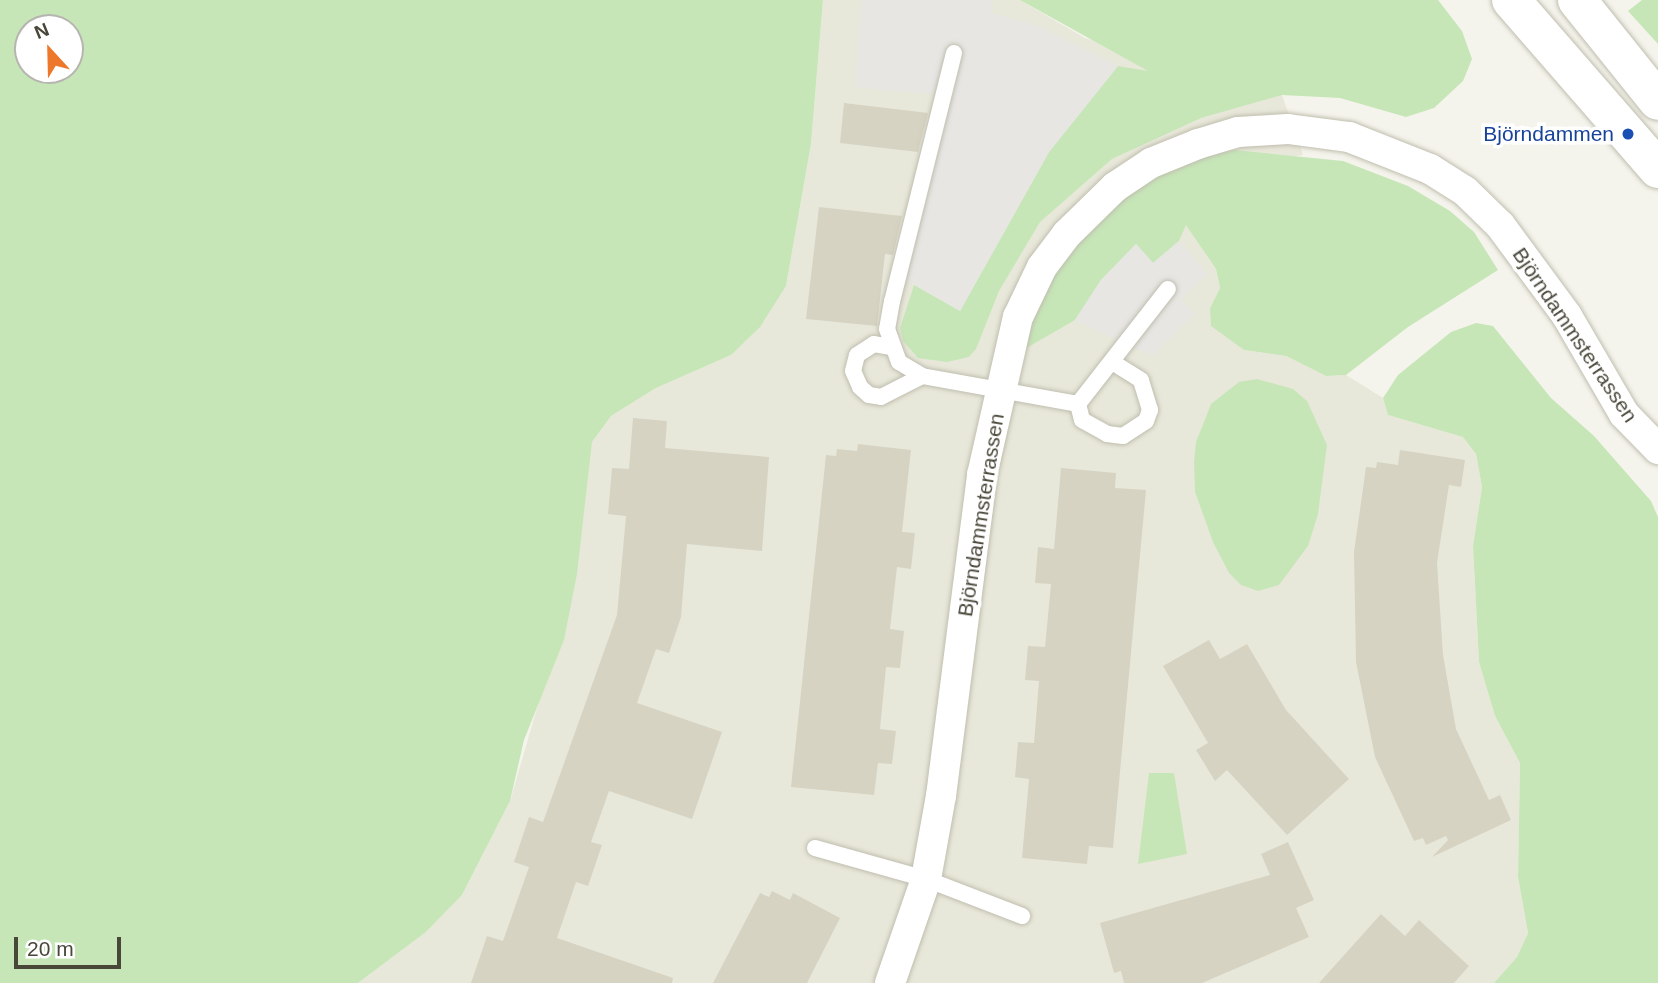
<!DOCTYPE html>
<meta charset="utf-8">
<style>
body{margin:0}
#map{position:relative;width:1658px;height:983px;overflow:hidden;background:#f5f4ec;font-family:Helvetica,sans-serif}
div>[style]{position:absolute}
.residential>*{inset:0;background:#e8e8da}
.green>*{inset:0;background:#c6e6b8}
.parking>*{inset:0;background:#e7e6e3}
.building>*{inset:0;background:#d6d3c2}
.roads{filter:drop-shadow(0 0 2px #c0beaf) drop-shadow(0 0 2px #c0beaf)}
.service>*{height:16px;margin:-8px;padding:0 8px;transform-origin:8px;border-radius:8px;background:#fff}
.minor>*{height:30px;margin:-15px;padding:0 15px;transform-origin:15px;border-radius:15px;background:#fff}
.tertiary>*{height:38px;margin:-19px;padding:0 19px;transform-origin:19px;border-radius:19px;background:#fff}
.dots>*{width:19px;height:19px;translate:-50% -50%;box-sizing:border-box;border:4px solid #fff;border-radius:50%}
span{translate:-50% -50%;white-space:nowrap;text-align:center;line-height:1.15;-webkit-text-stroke:7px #fff;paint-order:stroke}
.transit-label{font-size:21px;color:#164399}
.right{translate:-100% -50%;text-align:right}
.street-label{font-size:21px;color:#49473a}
.north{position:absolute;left:14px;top:14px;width:70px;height:70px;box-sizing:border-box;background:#fff;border:2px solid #b6b5b0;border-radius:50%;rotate:338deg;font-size:19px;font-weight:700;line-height:28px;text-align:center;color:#49473a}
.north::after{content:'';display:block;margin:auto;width:24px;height:32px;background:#ed782b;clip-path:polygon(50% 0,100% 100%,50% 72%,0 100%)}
.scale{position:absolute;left:14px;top:937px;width:107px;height:32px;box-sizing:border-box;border:4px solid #49473a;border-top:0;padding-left:9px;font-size:21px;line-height:24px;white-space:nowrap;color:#49473a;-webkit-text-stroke:5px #fff;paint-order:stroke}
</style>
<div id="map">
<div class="residential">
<div style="clip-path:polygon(823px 0,1020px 0,1085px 38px,1282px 95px,1303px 155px,1233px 166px,1202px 248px,1216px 269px,1220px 288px,1210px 308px,1244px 350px,1286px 356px,1326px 376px,1346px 375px,1383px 398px,1388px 415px,1464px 437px,1476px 454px,1482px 487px,1473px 546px,1479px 662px,1495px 716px,1520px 763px,1518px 877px,1528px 933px,1517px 957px,1494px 983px,358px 983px,426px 932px,462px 895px,510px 801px,542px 691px,592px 442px,611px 416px,656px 388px,731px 355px,786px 286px,811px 144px)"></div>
</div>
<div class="green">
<div style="clip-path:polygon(evenodd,0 0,823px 0,811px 144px,786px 286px,760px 327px,731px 355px,656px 388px,611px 416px,592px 442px,577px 574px,564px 640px,524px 740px,510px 801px,462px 895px,426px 932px,358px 983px,0 983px,0 0,28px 28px,70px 28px,70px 70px,28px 70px,28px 28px)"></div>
<div style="clip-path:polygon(1020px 0,1438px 0,1462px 31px,1472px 59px,1463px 81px,1434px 108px,1406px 117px,1340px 98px,1282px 95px,1201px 118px,1112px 159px,1040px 222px,999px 291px,976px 349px,969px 357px,947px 362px,918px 358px,903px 341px,900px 328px,914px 285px,960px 311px,1049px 152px,1118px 66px,1148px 71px)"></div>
<div style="clip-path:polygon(1642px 0,1658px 0,1658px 44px,1628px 11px)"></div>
<div style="clip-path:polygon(1234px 150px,1343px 161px,1408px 186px,1450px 211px,1474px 232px,1498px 270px,1408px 327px,1346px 375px,1326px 376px,1286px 356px,1244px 350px,1211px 326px,1210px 308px,1220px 288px,1216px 269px,1186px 225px,1179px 241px,1153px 263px,1136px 244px,1101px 280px,1075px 320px,1023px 350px,1041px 289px,1103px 211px,1149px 179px,1202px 157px)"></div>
<div style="clip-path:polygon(1476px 323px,1493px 326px,1551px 398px,1594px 436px,1651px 501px,1658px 517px,1658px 983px,1494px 983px,1517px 957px,1528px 933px,1518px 877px,1520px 763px,1495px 716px,1479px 662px,1473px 546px,1482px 487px,1476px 454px,1463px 437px,1388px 415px,1383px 398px,1398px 375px,1451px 332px)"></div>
<div style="clip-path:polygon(1257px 379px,1293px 389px,1307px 401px,1327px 445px,1318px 514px,1308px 546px,1279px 585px,1258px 591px,1241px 585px,1229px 573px,1213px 542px,1195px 492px,1194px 462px,1196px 442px,1211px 404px,1239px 382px)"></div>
<div style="clip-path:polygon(1149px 773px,1174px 773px,1187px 854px,1138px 864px)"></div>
</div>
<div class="parking">
<div style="clip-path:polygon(862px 0,993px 0,992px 13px,1039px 26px,1118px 66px,1049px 152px,960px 311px,906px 280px,951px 96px,855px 87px)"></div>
<div style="clip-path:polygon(1179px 241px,1207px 274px,1181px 299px,1194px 314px,1152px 356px,1075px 320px,1101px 280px,1136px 244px,1153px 263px)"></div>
</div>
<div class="building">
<div style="clip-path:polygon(844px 103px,928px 113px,918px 152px,840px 143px)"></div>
<div style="clip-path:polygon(819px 207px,902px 216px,893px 255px,885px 254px,877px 326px,806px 319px)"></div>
<div style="clip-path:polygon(633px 418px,667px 421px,665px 448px,769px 457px,762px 551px,687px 544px,681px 617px,669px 653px,656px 649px,637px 703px,722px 732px,692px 819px,609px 791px,591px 842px,602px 845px,588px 886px,576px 882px,557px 938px,673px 978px,672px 983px,471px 983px,487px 936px,503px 941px,529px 867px,514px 862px,529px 817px,543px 822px,617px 615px,626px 516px,608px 514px,612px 468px,629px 469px)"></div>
<div style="clip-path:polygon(858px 444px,911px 450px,902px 532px,915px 533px,911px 569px,897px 567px,890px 629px,904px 631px,900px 668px,886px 667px,880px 729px,896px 731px,892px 764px,878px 763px,874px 795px,791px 787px,826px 455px,836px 456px,837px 449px,857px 451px)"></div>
<div style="clip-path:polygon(1400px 450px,1465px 460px,1461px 487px,1449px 485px,1437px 563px,1443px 655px,1456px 729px,1489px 800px,1500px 795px,1511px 820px,1432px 857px,1448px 840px,1446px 836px,1426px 845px,1423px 838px,1414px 841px,1375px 757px,1356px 662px,1354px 552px,1366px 467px,1376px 468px,1377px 462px,1398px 465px)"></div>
<div style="clip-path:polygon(1061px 468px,1116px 473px,1115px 488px,1146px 490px,1113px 848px,1089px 846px,1087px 864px,1022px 858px,1029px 779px,1015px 777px,1018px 742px,1034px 743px,1039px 681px,1025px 680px,1028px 646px,1045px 647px,1051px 584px,1035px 583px,1038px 547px,1054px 549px)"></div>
<div style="clip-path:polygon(1209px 640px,1220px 659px,1247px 644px,1286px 710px,1349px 779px,1287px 835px,1227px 770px,1215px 781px,1196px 750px,1208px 743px,1163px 666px)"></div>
<div style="clip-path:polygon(1288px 842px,1314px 900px,1296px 908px,1309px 937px,1202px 983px,1124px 983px,1121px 971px,1114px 973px,1100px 923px,1270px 875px,1261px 854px)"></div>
<div style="clip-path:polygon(772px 891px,790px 900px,793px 893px,840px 918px,807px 983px,713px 983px,760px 893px,769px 897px)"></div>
<div style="clip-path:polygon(1381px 914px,1405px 936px,1419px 920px,1469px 966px,1454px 983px,1319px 983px)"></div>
</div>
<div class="roads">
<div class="service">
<div style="left:954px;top:53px;width:256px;rotate:104deg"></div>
<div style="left:892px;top:301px;width:28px;rotate:100deg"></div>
<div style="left:887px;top:329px;width:35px;rotate:70deg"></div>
<div style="left:899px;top:362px;width:27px;rotate:31deg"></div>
<div style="left:922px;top:376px;width:158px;rotate:10.2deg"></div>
<div style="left:1078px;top:404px;width:146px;rotate:-52deg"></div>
<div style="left:891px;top:347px;width:17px;rotate:-170deg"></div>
<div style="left:874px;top:344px;width:20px;rotate:147deg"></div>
<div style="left:857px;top:355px;width:16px;rotate:104deg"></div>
<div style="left:853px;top:371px;width:17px;rotate:66deg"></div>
<div style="left:860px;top:387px;width:12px;rotate:42deg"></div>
<div style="left:869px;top:395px;width:12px;rotate:9deg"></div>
<div style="left:881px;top:397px;width:46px;rotate:-27.1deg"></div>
<div style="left:1078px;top:404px;width:16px;rotate:76deg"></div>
<div style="left:1082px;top:420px;width:29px;rotate:29deg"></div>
<div style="left:1107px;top:434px;width:16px;rotate:7deg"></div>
<div style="left:1123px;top:436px;width:27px;rotate:-33deg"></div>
<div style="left:1146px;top:421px;width:12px;rotate:-70deg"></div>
<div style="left:1150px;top:410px;width:31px;rotate:-107deg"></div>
<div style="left:1141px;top:380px;width:34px;rotate:-148deg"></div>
<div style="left:815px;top:848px;width:115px;rotate:15.6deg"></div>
<div style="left:926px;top:879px;width:103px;rotate:21.1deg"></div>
</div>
<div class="minor">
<div style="left:890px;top:983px;width:110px;rotate:-70.9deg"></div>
<div style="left:926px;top:879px;width:84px;rotate:-79.8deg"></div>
<div style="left:941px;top:796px;width:324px;rotate:-82.7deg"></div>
<div style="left:982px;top:475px;width:162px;rotate:-77.2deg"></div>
<div style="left:1018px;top:317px;width:55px;rotate:-64.4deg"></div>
<div style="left:1042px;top:267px;width:41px;rotate:-52.9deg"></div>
<div style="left:1067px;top:234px;width:67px;rotate:-44.4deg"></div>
<div style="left:1115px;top:187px;width:43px;rotate:-33.7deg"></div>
<div style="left:1151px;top:163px;width:51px;rotate:-22deg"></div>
<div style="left:1198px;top:144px;width:42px;rotate:-16.7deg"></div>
<div style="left:1238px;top:132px;width:50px;rotate:-3.4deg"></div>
<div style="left:1288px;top:129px;width:62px;rotate:7.5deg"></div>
<div style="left:1349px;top:137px;width:87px;rotate:21.6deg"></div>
<div style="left:1430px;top:169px;width:41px;rotate:32.2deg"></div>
<div style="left:1465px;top:191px;width:49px;rotate:44.2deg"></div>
<div style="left:1500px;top:225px;width:113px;rotate:53.6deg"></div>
<div style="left:1567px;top:316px;width:113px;rotate:59.8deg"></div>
<div style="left:1624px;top:414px;width:49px;rotate:45.8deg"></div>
</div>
<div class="tertiary">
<div style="left:1511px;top:0;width:224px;rotate:49deg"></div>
<div style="left:1577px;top:0;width:129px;rotate:51.3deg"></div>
</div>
</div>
<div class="dots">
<div style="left:1628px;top:134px;background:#1a4fb4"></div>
</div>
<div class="transit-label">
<span class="right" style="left:1614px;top:134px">Björndammen</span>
</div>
<div class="street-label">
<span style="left:1575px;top:335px;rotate:56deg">Björndammsterrassen</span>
<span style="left:981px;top:515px;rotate:-81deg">Björndammsterrassen</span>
</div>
<div class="north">N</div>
<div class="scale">20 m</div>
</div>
